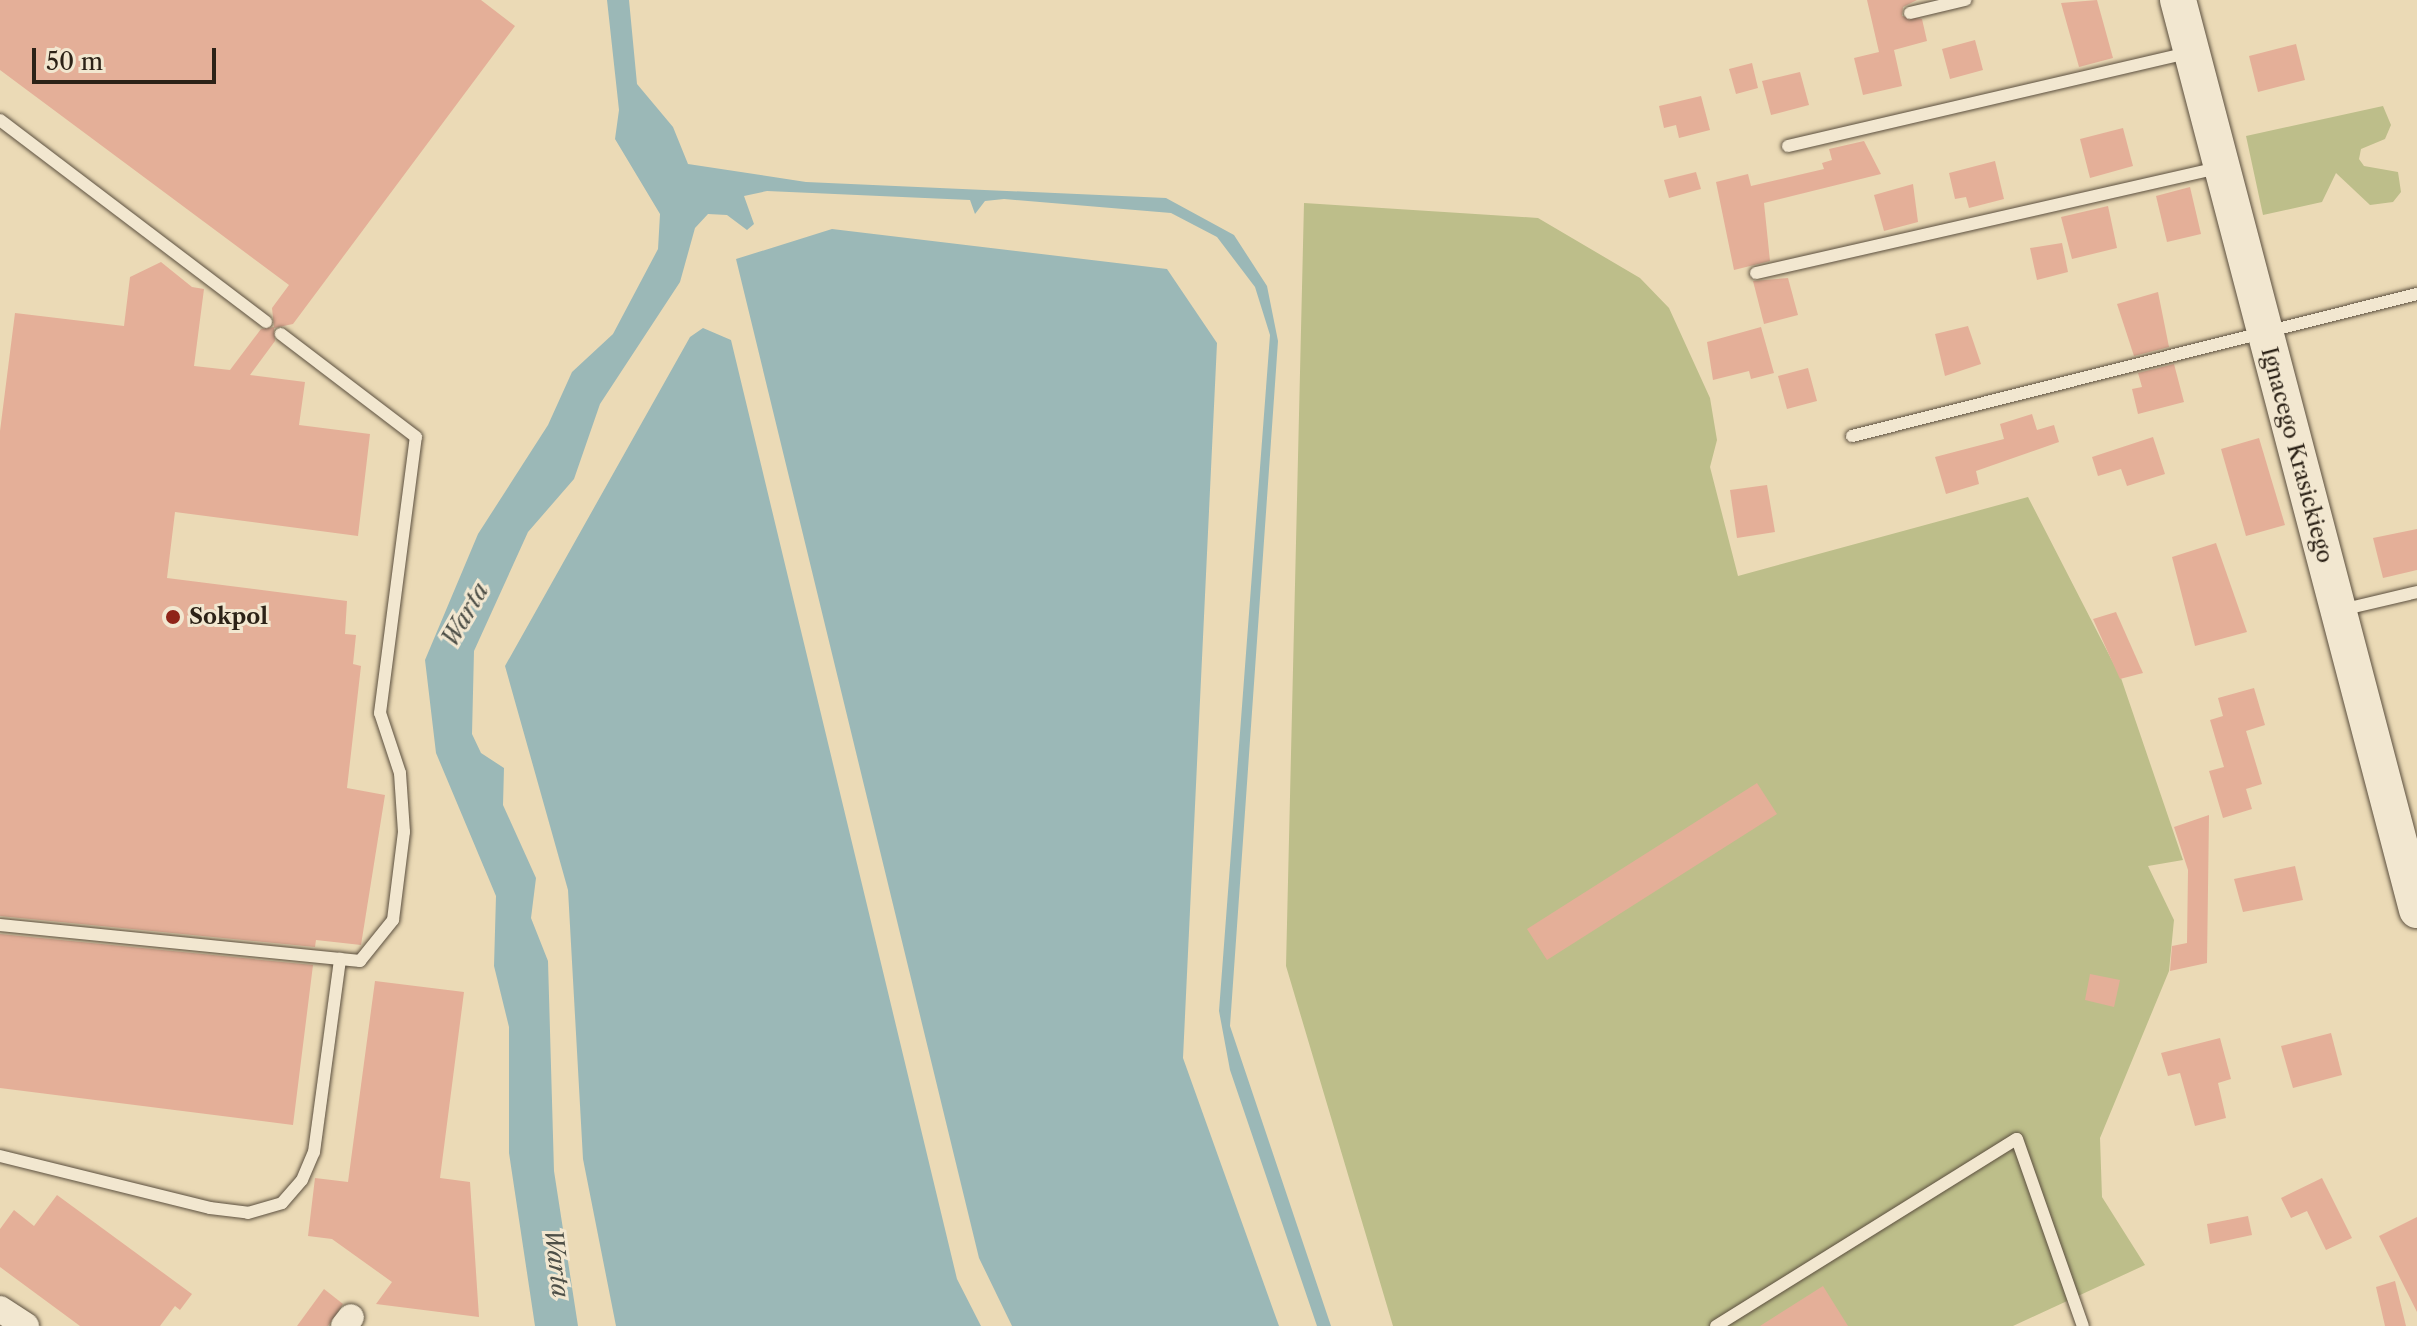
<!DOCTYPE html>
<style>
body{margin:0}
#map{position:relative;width:2417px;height:1326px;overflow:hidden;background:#ebdab6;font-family:"Libre Caslon Text",serif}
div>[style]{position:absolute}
.green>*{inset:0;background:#bdbe8a}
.water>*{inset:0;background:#9bb8b7}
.building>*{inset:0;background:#e4af98}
.roads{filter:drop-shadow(0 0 2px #5c503f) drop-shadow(0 0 2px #5c503f)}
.lane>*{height:12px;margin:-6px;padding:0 6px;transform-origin:6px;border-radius:6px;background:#f2e7d0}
.street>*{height:26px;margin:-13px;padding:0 13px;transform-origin:13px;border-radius:13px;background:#f2e7d0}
.secondary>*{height:36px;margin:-18px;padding:0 18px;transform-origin:18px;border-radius:18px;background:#f2e7d0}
.dots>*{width:22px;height:22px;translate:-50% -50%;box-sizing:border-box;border:4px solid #f2e7d0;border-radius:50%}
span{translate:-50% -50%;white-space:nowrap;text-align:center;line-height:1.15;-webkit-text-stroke:6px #f2e7d0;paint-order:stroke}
.street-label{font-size:22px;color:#2c2217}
.poi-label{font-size:22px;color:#2c2217;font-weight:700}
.left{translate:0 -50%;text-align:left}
.water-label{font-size:24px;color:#4d4f47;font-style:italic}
.scale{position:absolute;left:32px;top:48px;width:184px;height:36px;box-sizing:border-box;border:4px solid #2c2217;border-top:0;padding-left:10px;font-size:24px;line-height:28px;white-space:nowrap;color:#2c2217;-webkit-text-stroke:6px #f2e7d0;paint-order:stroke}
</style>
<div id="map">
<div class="green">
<div style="clip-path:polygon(2383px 106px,2391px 125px,2385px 139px,2361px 149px,2359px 159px,2364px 166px,2398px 172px,2401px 192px,2393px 202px,2370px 205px,2336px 173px,2322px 202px,2263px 215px,2246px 136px)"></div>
<div style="clip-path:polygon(1304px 203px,1538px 218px,1640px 278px,1669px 308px,1710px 398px,1717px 440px,1710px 467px,1738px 576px,2028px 497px,2121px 678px,2183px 860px,2148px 866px,2174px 920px,2169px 971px,2100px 1138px,2102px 1197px,2145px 1265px,2013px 1326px,1393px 1326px,1286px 966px)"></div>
</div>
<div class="water">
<div style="clip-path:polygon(607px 0,629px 0,637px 84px,673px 127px,688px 164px,806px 182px,1166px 198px,1234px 235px,1267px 286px,1278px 341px,1230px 1026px,1331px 1326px,1317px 1326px,1230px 1070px,1219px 1011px,1270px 335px,1255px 287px,1217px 237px,1171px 213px,1004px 199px,985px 201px,975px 214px,970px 200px,767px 191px,744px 196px,754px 224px,747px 230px,727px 215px,708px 214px,695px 228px,680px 282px,600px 404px,574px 479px,528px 532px,474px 651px,472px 734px,481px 753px,504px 768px,503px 805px,536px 878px,531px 918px,548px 961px,554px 1171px,578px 1326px,535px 1326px,509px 1153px,509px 1027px,494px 966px,496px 896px,436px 753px,425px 660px,478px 534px,548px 425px,572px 372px,613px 334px,658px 249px,660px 214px,615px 139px,619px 110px)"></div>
<div style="clip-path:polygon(832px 229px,1167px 269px,1217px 343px,1183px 1058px,1279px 1326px,1012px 1326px,979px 1258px,736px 259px)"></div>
<div style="clip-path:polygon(703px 328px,731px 340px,957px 1279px,981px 1326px,616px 1326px,583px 1159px,568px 890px,505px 666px,690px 337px)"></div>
</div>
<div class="building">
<div style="clip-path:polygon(0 0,481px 0,515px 26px,293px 324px,274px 328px,275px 341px,250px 375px,305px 382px,299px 425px,370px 434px,358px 536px,175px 512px,167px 578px,347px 601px,345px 634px,356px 635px,353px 664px,361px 666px,347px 788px,385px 795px,361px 945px,316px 940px,315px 947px,0 916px,0 431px,15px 313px,124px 326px,130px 277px,161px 262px,192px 287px,204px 289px,194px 366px,230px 370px,261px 329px,274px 327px,272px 308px,289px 285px,0 70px)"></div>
<div style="clip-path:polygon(1867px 0,1917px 0,1903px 7px,1902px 16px,1922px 19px,1927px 41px,1894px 50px,1902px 86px,1863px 95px,1854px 58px,1879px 52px)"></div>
<div style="clip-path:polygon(2097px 0,2113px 58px,2079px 67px,2061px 3px)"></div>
<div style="clip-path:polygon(1975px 40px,1983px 70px,1950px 79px,1942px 49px)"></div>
<div style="clip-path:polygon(2296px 44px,2305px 80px,2258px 92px,2249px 56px)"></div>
<div style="clip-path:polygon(1752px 63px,1758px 88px,1736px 94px,1729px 69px)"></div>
<div style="clip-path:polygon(1800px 72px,1809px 105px,1771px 115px,1762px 81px)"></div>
<div style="clip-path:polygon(1701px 96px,1710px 130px,1679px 138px,1676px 125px,1664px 128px,1659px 106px)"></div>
<div style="clip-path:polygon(2123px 128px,2133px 166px,2090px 178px,2080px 139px)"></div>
<div style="clip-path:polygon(1864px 141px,1881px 174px,1764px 203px,1770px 261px,1734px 270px,1716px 182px,1748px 174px,1751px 186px,1824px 169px,1822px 163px,1832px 160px,1829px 149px)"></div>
<div style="clip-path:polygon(1995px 161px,2004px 199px,1969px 208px,1966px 197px,1955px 199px,1949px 173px)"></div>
<div style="clip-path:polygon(1696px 172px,1701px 189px,1669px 198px,1664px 180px)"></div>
<div style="clip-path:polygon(1913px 184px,1918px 222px,1884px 231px,1874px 195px)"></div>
<div style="clip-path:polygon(2190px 187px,2201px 234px,2167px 242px,2156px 196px)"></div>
<div style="clip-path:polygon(2108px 206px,2117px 248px,2072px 259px,2061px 217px)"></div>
<div style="clip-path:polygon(2062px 243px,2068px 272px,2037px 280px,2030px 248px)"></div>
<div style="clip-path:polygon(1788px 278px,1798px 315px,1764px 324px,1753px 281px)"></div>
<div style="clip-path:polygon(2158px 292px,2169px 347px,2134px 356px,2117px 304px)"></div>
<div style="clip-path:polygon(1968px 326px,1981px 364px,1945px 376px,1935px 334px)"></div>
<div style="clip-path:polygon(1761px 327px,1774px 373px,1751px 379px,1749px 371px,1713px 380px,1707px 342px)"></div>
<div style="clip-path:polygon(2174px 364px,2184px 402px,2138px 414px,2132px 389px,2142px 387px,2138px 373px)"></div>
<div style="clip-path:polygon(1808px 368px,1817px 401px,1787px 409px,1778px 376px)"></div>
<div style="clip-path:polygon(2032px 414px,2037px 430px,2054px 425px,2059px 442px,1976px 471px,1979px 484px,1946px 494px,1935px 457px,2004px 439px,2000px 424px)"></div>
<div style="clip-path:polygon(2153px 437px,2165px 474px,2127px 486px,2121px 469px,2098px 476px,2092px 457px)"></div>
<div style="clip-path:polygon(2259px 438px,2285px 525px,2246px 536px,2221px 449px)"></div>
<div style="clip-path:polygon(1767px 485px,1775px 532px,1737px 538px,1730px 490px)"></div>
<div style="clip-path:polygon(2417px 529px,2417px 570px,2383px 578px,2373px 538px)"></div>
<div style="clip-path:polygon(2216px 543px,2247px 632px,2195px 646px,2172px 557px)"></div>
<div style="clip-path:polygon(2116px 612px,2143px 673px,2120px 679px,2093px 619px)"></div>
<div style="clip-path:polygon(2254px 688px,2265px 725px,2246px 731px,2262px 784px,2246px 789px,2252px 809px,2223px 818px,2209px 771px,2224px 767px,2210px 720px,2223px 716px,2218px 698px)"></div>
<div style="clip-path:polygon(1757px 783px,1777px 814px,1547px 960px,1527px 929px)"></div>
<div style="clip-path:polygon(2209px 815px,2207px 963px,2170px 971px,2172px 946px,2187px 943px,2188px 870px,2174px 827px)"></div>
<div style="clip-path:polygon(2295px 866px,2303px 900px,2243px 912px,2234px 879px)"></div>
<div style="clip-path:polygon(0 934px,313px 965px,293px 1125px,0 1088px)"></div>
<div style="clip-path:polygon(2090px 974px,2120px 980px,2114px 1007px,2085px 1000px)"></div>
<div style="clip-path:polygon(375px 981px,464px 992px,440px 1178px,470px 1182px,479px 1317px,376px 1304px,392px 1282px,332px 1239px,308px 1236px,315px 1178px,348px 1182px)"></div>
<div style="clip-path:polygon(2331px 1033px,2342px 1075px,2293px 1088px,2281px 1046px)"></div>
<div style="clip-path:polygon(2220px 1038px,2231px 1079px,2218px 1083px,2226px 1118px,2195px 1126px,2180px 1073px,2168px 1076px,2161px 1053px)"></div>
<div style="clip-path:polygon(2322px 1178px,2352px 1238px,2326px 1250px,2307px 1211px,2291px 1218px,2281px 1198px)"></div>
<div style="clip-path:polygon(57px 1195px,192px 1294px,180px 1310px,175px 1306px,160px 1326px,80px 1326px,0 1267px,0 1229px,14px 1210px,34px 1226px)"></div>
<div style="clip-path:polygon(2248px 1216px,2252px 1235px,2210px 1244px,2207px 1224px)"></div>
<div style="clip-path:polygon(2417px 1217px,2417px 1312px,2379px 1236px)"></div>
<div style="clip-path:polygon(2395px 1281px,2406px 1326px,2385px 1326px,2376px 1287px)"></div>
<div style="clip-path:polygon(1823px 1286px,1848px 1326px,1760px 1326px)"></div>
<div style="clip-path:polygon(324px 1289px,343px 1304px,328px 1326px,297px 1326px)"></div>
</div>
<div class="roads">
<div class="lane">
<div style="left:1910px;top:13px;width:57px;rotate:-13.3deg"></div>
<div style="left:0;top:120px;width:334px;rotate:37.2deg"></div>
<div style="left:1788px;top:146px;width:412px;rotate:-13.1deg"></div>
<div style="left:1756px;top:273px;width:475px;rotate:-12.8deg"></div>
<div style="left:1852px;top:436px;width:583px;rotate:-14.11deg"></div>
<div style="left:2341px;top:610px;width:78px;rotate:-13.3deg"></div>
<div style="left:0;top:925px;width:362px;rotate:5.7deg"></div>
<div style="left:360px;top:961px;width:53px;rotate:-51.2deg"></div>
<div style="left:393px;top:920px;width:89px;rotate:-82.9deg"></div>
<div style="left:404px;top:832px;width:59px;rotate:-93.9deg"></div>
<div style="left:400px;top:773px;width:63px;rotate:-108.4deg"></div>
<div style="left:380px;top:713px;width:278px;rotate:-82.6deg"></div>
<div style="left:416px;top:437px;width:170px;rotate:-142.7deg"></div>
<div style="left:0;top:1156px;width:216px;rotate:13.9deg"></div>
<div style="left:210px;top:1208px;width:38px;rotate:7deg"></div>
<div style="left:248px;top:1213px;width:35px;rotate:-16deg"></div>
<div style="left:282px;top:1203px;width:30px;rotate:-49deg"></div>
<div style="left:302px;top:1180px;width:30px;rotate:-67deg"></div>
<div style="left:314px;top:1152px;width:195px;rotate:-82.3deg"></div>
<div style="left:1716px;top:1326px;width:354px;rotate:-31.9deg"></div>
<div style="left:2017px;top:1139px;width:198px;rotate:70.6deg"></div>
</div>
<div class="street">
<div style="left:0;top:1309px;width:31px;rotate:33deg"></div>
<div style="left:344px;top:1326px;width:11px;rotate:-52deg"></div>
</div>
<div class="secondary">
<div style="left:2178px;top:0;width:941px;rotate:75.28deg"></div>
</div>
</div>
<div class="dots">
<div style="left:173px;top:617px;background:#8f2418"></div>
</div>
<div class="street-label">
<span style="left:2297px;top:455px;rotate:75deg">Ignacego Krasickiego</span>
</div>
<div class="poi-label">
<span class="left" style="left:189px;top:617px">Sokpol</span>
</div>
<div class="water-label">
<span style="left:465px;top:615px;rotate:-60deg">Warta</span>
<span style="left:557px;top:1263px;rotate:83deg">Warta</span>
</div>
<div class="scale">50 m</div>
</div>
